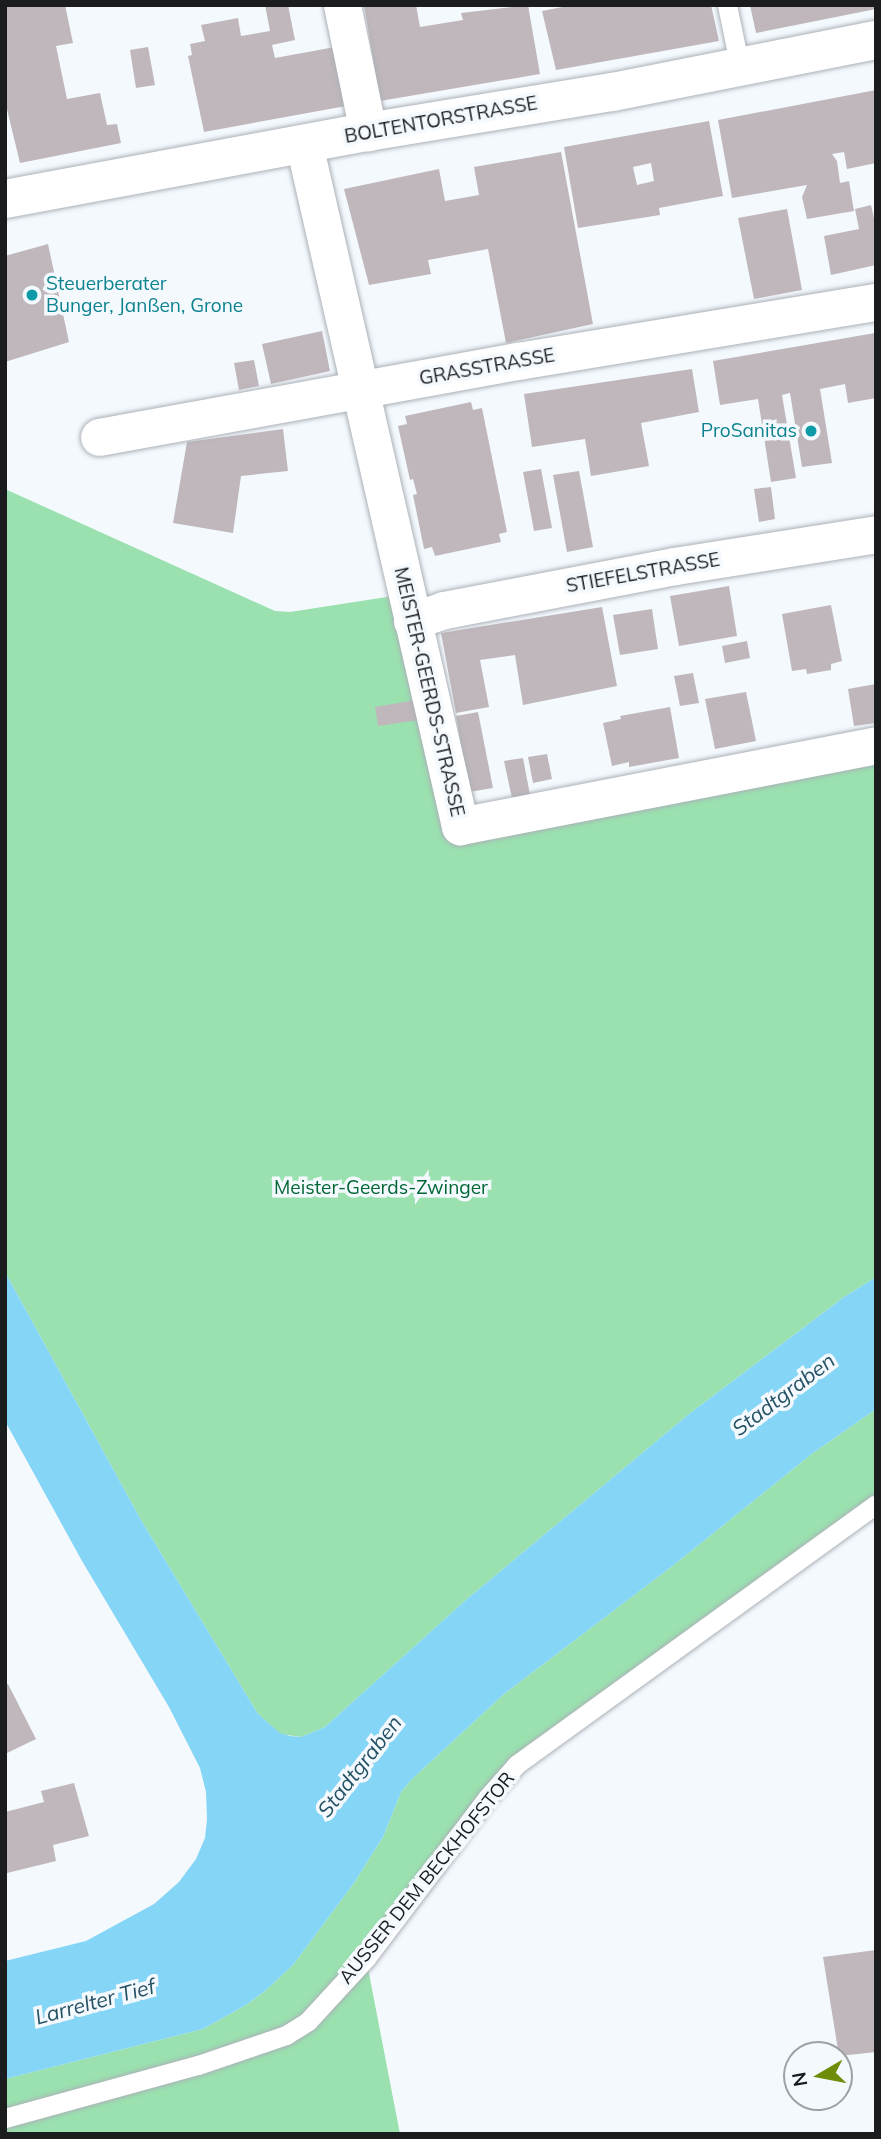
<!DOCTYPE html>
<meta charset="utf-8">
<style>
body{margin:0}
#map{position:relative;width:881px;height:2139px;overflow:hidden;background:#f4f9fe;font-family:Mulish,sans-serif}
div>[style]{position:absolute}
.green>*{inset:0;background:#9ae1af}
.water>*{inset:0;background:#85d5f6}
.building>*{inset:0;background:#bfb7bb}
.roads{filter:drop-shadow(0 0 2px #abb1b7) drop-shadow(0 0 2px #abb1b7)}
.lane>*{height:19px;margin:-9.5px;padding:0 9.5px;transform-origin:9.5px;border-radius:9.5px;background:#fff}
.street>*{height:37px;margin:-18.5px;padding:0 18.5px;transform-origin:18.5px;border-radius:18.5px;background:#fff}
.secondary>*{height:38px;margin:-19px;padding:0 19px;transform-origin:19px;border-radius:19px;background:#fff}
.dots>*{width:19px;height:19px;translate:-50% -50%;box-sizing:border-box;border:4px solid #f4f9fe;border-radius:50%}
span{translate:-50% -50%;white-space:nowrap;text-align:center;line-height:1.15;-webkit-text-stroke:7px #f4f9fe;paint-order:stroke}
.street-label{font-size:19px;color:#1a1c1e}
.culture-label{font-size:19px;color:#0d838f}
.left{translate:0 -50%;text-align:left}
.right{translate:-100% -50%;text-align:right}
.park-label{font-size:19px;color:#006634}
.water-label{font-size:21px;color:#245163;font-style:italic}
.frame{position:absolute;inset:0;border:7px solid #1a1c1e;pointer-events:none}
.north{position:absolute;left:783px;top:2041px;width:70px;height:70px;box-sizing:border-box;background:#f4f9fe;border:2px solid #9da1a4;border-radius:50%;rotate:260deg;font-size:19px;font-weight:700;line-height:28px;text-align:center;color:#1a1c1e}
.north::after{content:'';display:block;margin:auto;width:24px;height:32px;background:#6f8c08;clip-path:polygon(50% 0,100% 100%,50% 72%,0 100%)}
</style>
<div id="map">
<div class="green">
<div style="clip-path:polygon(5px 489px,275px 611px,290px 612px,406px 594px,460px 826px,876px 745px,876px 1277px,844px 1297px,689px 1414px,467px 1599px,325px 1727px,301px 1737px,280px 1734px,258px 1714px,141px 1520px,5px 1272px)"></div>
<div style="clip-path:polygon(876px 1409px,876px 1504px,517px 1764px,366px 1958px,400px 2134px,5px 2134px,5px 2079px,203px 2029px,246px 2005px,265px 1991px,293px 1965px,354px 1883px,383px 1837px,401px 1792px,412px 1779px,504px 1694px,675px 1564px,813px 1453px)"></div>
</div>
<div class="water">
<div style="clip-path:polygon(5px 1272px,141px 1520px,258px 1714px,280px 1733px,290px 1736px,301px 1737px,325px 1727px,467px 1599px,689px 1414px,844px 1297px,876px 1277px,876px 1409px,813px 1453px,675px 1564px,504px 1694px,412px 1779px,401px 1792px,383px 1837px,354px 1883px,293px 1965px,265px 1991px,246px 2005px,203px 2029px,5px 2079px,5px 1961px,86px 1941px,154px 1904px,179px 1882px,196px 1859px,205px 1838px,207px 1819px,206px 1792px,200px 1768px,169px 1707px,82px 1561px,5px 1421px)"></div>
</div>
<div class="building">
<div style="clip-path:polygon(65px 5px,73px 43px,56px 46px,67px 99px,100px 93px,107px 125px,117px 124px,121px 143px,20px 163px,5px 101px,5px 7px)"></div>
<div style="clip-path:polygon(265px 5px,288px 5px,295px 40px,272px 45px,275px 58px,335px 47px,346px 106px,204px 132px,188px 56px,192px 55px,190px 44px,205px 41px,201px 25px,238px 18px,241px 36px,270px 31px)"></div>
<div style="clip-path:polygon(364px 5px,416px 5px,420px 27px,463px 20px,461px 13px,528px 5px,540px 74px,380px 101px)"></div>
<div style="clip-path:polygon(573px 5px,711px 5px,719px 41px,556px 70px,542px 11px)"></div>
<div style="clip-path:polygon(750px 5px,876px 5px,876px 9px,756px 33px)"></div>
<div style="clip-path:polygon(148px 47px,155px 85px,136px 88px,130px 50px)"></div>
<div style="clip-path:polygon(876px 90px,876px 163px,847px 169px,844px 152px,832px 154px,837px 161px,840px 183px,849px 181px,854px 211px,807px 219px,802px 197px,807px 185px,732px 198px,718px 120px)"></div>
<div style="clip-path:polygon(evenodd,709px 121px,723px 196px,659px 208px,660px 215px,578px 228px,564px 147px,709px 121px,651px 163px,654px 181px,637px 185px,633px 167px,651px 163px)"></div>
<div style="clip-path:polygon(561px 152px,593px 324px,506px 343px,488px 249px,428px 260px,431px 274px,369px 285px,344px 189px,439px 169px,445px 201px,479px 195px,474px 167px)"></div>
<div style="clip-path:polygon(871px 205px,876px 227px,876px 265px,831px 275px,824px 236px,859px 229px,855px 209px)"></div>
<div style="clip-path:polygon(787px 209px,802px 290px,754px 299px,738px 218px)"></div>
<div style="clip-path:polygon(48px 244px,69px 342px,5px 362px,5px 256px)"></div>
<div style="clip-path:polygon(322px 331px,330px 371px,271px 384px,262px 344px)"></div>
<div style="clip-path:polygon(875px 333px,876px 398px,848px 403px,845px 384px,820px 389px,832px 463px,802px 467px,790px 393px,782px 395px,796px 478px,771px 482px,758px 399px,720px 405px,713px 361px)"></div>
<div style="clip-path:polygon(254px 360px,259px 386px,239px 390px,234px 363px)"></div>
<div style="clip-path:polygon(692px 369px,699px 412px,641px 423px,649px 466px,591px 476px,585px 439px,532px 447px,524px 394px)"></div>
<div style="clip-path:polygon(471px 402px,473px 410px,482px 408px,507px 532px,499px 534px,501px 542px,435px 556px,432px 547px,424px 549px,413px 495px,417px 494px,413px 479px,410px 480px,398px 426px,407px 424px,405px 416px)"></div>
<div style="clip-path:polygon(283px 429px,288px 471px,241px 476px,233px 533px,173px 523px,187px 442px)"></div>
<div style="clip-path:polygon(541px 469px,552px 528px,534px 531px,523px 472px)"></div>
<div style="clip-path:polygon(579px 471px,593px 547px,567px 552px,553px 475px)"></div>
<div style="clip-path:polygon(771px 487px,775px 519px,759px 522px,754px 489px)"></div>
<div style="clip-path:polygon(729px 586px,737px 636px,679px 646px,670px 596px)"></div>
<div style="clip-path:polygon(831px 605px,842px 661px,831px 664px,831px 670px,807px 674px,806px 669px,792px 671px,782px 614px)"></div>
<div style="clip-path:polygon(602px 607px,617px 686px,523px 705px,515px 655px,480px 660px,489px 707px,456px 713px,441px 633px)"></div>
<div style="clip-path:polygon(652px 609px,658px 649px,620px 655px,613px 615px)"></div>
<div style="clip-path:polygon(747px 641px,750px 658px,725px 663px,722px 646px)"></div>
<div style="clip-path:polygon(693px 673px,699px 703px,680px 706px,674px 676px)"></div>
<div style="clip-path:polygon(876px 684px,876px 723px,854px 726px,848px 689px)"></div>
<div style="clip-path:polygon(746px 692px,756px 741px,715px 749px,705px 699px)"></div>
<div style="clip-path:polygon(416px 700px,419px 720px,378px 726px,375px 707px)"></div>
<div style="clip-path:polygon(670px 707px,679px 758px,629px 767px,629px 762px,612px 766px,603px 723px,621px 719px,620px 716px)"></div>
<div style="clip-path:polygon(478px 712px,493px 788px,469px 792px,456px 716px)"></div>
<div style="clip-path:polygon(547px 754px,552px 779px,533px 783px,528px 757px)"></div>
<div style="clip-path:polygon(523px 758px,530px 795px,512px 798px,504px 761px)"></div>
<div style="clip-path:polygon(8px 1684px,36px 1739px,5px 1754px,5px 1685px)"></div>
<div style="clip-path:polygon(74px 1783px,89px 1836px,53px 1845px,56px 1861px,7px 1873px,5px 1812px,44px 1802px,41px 1791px)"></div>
<div style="clip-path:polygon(876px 1950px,876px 2052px,839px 2056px,823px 1957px)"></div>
</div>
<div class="roads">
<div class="lane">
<div style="left:727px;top:5px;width:64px;rotate:78.3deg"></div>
<div style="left:5px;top:2118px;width:200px;rotate:-15.4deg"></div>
<div style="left:198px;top:2065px;width:93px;rotate:-18.8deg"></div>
<div style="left:286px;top:2035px;width:26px;rotate:-32deg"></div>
<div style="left:308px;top:2021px;width:86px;rotate:-47.4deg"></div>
<div style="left:366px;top:1958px;width:201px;rotate:-52.9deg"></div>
<div style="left:487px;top:1798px;width:45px;rotate:-48.6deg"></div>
<div style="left:517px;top:1764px;width:443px;rotate:-35.9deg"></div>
</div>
<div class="street">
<div style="left:342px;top:5px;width:130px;rotate:78.4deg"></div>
<div style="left:304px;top:144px;width:700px;rotate:77.12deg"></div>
<div style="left:460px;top:826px;width:424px;rotate:-11deg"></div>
<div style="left:99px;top:437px;width:426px;rotate:-10.3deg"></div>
<div style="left:518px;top:361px;width:363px;rotate:-9.4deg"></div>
<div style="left:412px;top:621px;width:34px;rotate:-19deg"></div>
<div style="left:444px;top:610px;width:235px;rotate:-10.8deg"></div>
<div style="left:675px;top:566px;width:204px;rotate:-9deg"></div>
</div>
<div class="secondary">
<div style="left:5px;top:199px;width:369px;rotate:-10.5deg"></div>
<div style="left:368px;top:132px;width:248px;rotate:-9.3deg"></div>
<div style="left:613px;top:92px;width:268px;rotate:-11.2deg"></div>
</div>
</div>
<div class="dots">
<div style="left:32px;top:295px;background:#0f9aa8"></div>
<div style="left:811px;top:431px;background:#0f9aa8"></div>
</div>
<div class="street-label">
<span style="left:441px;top:120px;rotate:-10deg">BOLTENTORSTRASSE</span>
<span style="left:487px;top:367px;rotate:-10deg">GRASSTRASSE</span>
<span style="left:643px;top:573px;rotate:-10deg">STIEFELSTRASSE</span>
<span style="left:429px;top:692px;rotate:77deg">MEISTER-GEERDS-STRASSE</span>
<span style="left:427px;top:1878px;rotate:-51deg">AUSSER DEM BECKHOFSTOR</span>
</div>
<div class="culture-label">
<span class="left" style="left:46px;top:295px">Steuerberater<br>Bunger, Janßen, Grone</span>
<span class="right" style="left:797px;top:431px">ProSanitas</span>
</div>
<div class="park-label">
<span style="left:381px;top:1188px">Meister-Geerds-Zwinger</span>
</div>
<div class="water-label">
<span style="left:783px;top:1394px;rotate:-37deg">Stadtgraben</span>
<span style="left:359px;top:1766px;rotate:-52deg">Stadtgraben</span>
<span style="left:95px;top:2001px;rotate:-15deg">Larrelter Tief</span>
</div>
<div class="frame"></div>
<div class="north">N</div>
</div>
